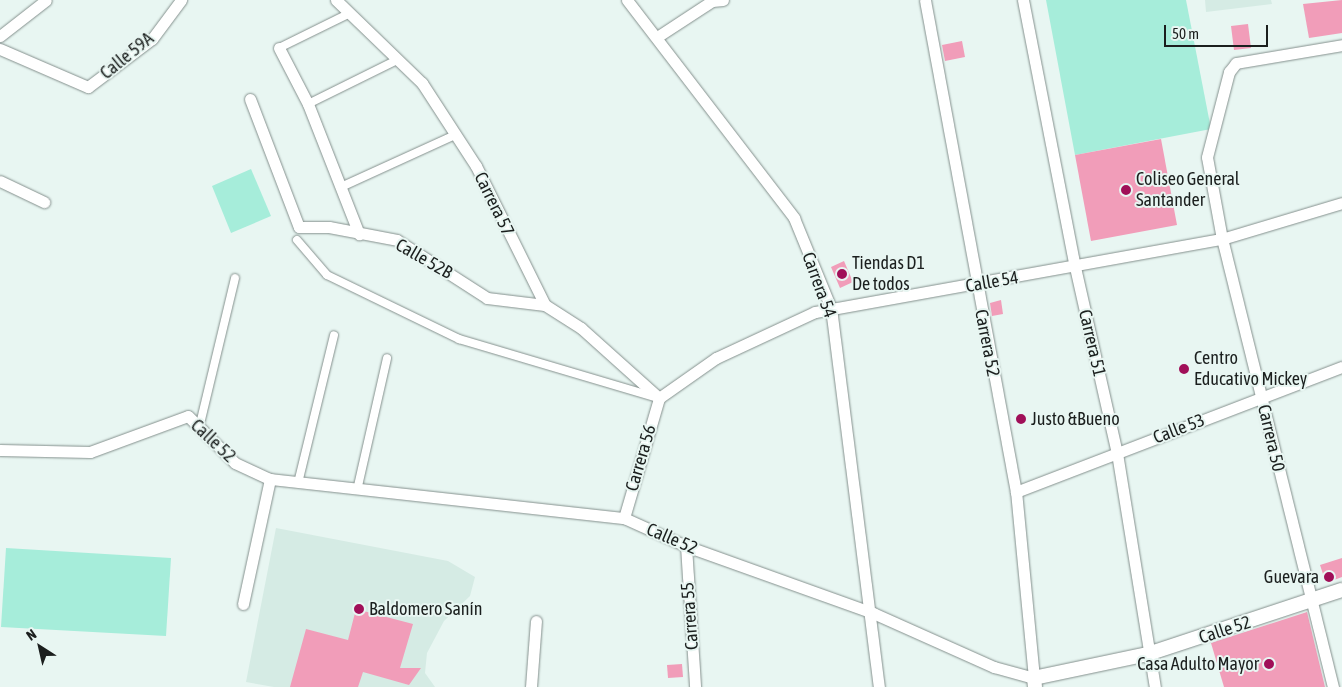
<!DOCTYPE html>
<meta charset="utf-8">
<style>
body{margin:0}
#map{position:relative;width:1342px;height:687px;overflow:hidden;background:#e8f6f2;font-family:"Asap Condensed",sans-serif}
div>[style]{position:absolute}
.built>*{inset:0;background:#d5ebe4}
.green>*{inset:0;background:#a6edda}
.building>*{inset:0;background:#f19db9}
.roads{filter:drop-shadow(0 0 1px #84908d) drop-shadow(0 0 1px #84908d)}
.pedestrian>*{height:8px;margin:-4px;padding:0 4px;transform-origin:4px;border-radius:4px;background:#fff}
.minor>*{height:11px;margin:-5.5px;padding:0 5.5px;transform-origin:5.5px;border-radius:5.5px;background:#fff}
.tertiary>*{height:14px;margin:-7px;padding:0 7px;transform-origin:7px;border-radius:7px;background:#fff}
.dots>*{width:14px;height:14px;translate:-50% -50%;box-sizing:border-box;border:2px solid #e8f6f2;border-radius:50%}
span{translate:-50% -50%;white-space:nowrap;text-align:center;line-height:1.15;-webkit-text-stroke:4px #e8f6f2;paint-order:stroke}
.street-label{font-size:18px;color:#1b1f1e}
.poi-label{font-size:18px;color:#1b1f1e}
.left{translate:0 -50%;text-align:left}
.right{translate:-100% -50%;text-align:right}
.north{position:absolute;left:15px;top:622px;width:50px;height:50px;-webkit-text-stroke:4px #e8f6f2;paint-order:stroke;rotate:325deg;font-size:14px;font-weight:700;line-height:20px;text-align:center;color:#1b1f1e}
.north::after{content:'';display:block;margin:auto;width:18px;height:22px;background:#1b1f1e;clip-path:polygon(50% 0,100% 100%,50% 72%,0 100%)}
.scale{position:absolute;left:1164px;top:25px;width:104px;height:22px;box-sizing:border-box;border:2px solid #1b1f1e;border-top:0;padding-left:6px;font-size:15px;line-height:18px;white-space:nowrap;color:#1b1f1e;-webkit-text-stroke:4px #e8f6f2;paint-order:stroke}
</style>
<div id="map">
<div class="built">
<div style="clip-path:polygon(1205px 0,1271px 0,1272px 4px,1206px 12px)"></div>
<div style="clip-path:polygon(276px 528px,448px 561px,475px 577px,470px 596px,444px 621px,427px 653px,425px 673px,435px 687px,274px 687px,246px 682px)"></div>
</div>
<div class="green">
<div style="clip-path:polygon(1046px 0,1186px 0,1211px 129px,1075px 155px)"></div>
<div style="clip-path:polygon(251px 169px,271px 216px,231px 233px,212px 186px)"></div>
<div style="clip-path:polygon(6px 548px,171px 558px,166px 636px,1px 627px)"></div>
</div>
<div class="building">
<div style="clip-path:polygon(1342px 0,1342px 33px,1309px 38px,1303px 4px)"></div>
<div style="clip-path:polygon(1248px 24px,1251px 48px,1234px 50px,1231px 26px)"></div>
<div style="clip-path:polygon(962px 41px,965px 57px,945px 61px,942px 45px)"></div>
<div style="clip-path:polygon(1161px 139px,1177px 225px,1091px 241px,1075px 155px)"></div>
<div style="clip-path:polygon(844px 261px,853px 282px,840px 288px,831px 267px)"></div>
<div style="clip-path:polygon(1001px 300px,1003px 314px,992px 316px,990px 303px)"></div>
<div style="clip-path:polygon(1342px 558px,1342px 577px,1326px 583px,1320px 565px)"></div>
<div style="clip-path:polygon(356px 609px,413px 624px,400px 668px,421px 668px,409px 685px,363px 672px,358px 687px,290px 687px,306px 629px,348px 640px)"></div>
<div style="clip-path:polygon(1307px 612px,1325px 687px,1224px 687px,1211px 643px)"></div>
<div style="clip-path:polygon(682px 664px,683px 677px,668px 678px,667px 665px)"></div>
</div>
<div class="roads">
<div class="pedestrian">
<div style="left:279px;top:48px;width:79px;rotate:-26.2deg"></div>
<div style="left:308px;top:104px;width:99px;rotate:-26.3deg"></div>
<div style="left:341px;top:187px;width:125px;rotate:-24.5deg"></div>
<div style="left:297px;top:240px;width:46px;rotate:49.4deg"></div>
<div style="left:327px;top:275px;width:147px;rotate:25.9deg"></div>
<div style="left:459px;top:339px;width:204px;rotate:16.5deg"></div>
<div style="left:200px;top:424px;width:150px;rotate:-76.5deg"></div>
<div style="left:298px;top:483px;width:152px;rotate:-76.3deg"></div>
<div style="left:358px;top:486px;width:131px;rotate:-77.2deg"></div>
</div>
<div class="minor">
<div style="left:336px;top:0;width:120px;rotate:44deg"></div>
<div style="left:422px;top:83px;width:99px;rotate:57deg"></div>
<div style="left:476px;top:166px;width:155px;rotate:63.6deg"></div>
<div style="left:545px;top:305px;width:43px;rotate:32.6deg"></div>
<div style="left:581px;top:328px;width:105px;rotate:41.9deg"></div>
<div style="left:627px;top:0;width:275px;rotate:52.5deg"></div>
<div style="left:794px;top:218px;width:97px;rotate:67.7deg"></div>
<div style="left:831px;top:308px;width:382px;rotate:82.8deg"></div>
<div style="left:1023px;top:0;width:272px;rotate:79deg"></div>
<div style="left:1075px;top:267px;width:191px;rotate:77.3deg"></div>
<div style="left:1117px;top:453px;width:237px;rotate:80.8deg"></div>
<div style="left:0;top:36px;width:58px;rotate:-38deg"></div>
<div style="left:657px;top:37px;width:66px;rotate:-33.2deg"></div>
<div style="left:712px;top:1px;width:11px;rotate:-5deg"></div>
<div style="left:279px;top:48px;width:63px;rotate:62.6deg"></div>
<div style="left:308px;top:104px;width:140px;rotate:68.6deg"></div>
<div style="left:0;top:49px;width:96px;rotate:23.4deg"></div>
<div style="left:88px;top:87px;width:80px;rotate:-36.9deg"></div>
<div style="left:152px;top:39px;width:49px;rotate:-53.4deg"></div>
<div style="left:250px;top:99px;width:137px;rotate:69.1deg"></div>
<div style="left:299px;top:227px;width:30px"></div>
<div style="left:329px;top:227px;width:69px;rotate:10.8deg"></div>
<div style="left:397px;top:240px;width:107px;rotate:32.8deg"></div>
<div style="left:487px;top:298px;width:58px;rotate:6.9deg"></div>
<div style="left:0;top:181px;width:49px;rotate:25.5deg"></div>
<div style="left:659px;top:398px;width:70px;rotate:-35.1deg"></div>
<div style="left:716px;top:358px;width:109px;rotate:-24.9deg"></div>
<div style="left:815px;top:312px;width:413px;rotate:-10.2deg"></div>
<div style="left:1222px;top:239px;width:125px;rotate:-16.7deg"></div>
<div style="left:0;top:450px;width:90px;rotate:1.3deg"></div>
<div style="left:90px;top:452px;width:104px;rotate:-20.2deg"></div>
<div style="left:188px;top:416px;width:66px;rotate:45deg"></div>
<div style="left:235px;top:463px;width:38px;rotate:25deg"></div>
<div style="left:270px;top:479px;width:356px;rotate:6.3deg"></div>
<div style="left:624px;top:518px;width:68px;rotate:24.3deg"></div>
<div style="left:686px;top:546px;width:199px;rotate:19.7deg"></div>
<div style="left:873px;top:613px;width:133px;rotate:24.1deg"></div>
<div style="left:994px;top:667px;width:41px;rotate:15.4deg"></div>
<div style="left:1034px;top:678px;width:187px;rotate:-95.5deg"></div>
<div style="left:1016px;top:492px;width:500px;rotate:-100.48deg"></div>
<div style="left:1016px;top:492px;width:349px;rotate:-21deg"></div>
<div style="left:624px;top:518px;width:125px;rotate:-73.7deg"></div>
<div style="left:686px;top:546px;width:141px;rotate:86.3deg"></div>
<div style="left:243px;top:604px;width:128px;rotate:-77.8deg"></div>
<div style="left:531px;top:687px;width:66px;rotate:-85.7deg"></div>
<div style="left:1333px;top:687px;width:462px;rotate:-103.9deg"></div>
<div style="left:1222px;top:239px;width:83px;rotate:-100.4deg"></div>
<div style="left:1207px;top:157px;width:88px;rotate:-75.5deg"></div>
<div style="left:1229px;top:72px;width:11px;rotate:-52deg"></div>
<div style="left:1236px;top:63px;width:108px;rotate:-9.6deg"></div>
</div>
<div class="tertiary">
<div style="left:1035px;top:687px;width:9px;rotate:-96deg"></div>
<div style="left:1034px;top:678px;width:116px;rotate:-11.9deg"></div>
<div style="left:1148px;top:654px;width:204px;rotate:-18.3deg"></div>
</div>
</div>
<div class="dots">
<div style="left:1126px;top:190px;background:#a00f58"></div>
<div style="left:842px;top:274px;background:#a00f58"></div>
<div style="left:1184px;top:369px;background:#a00f58"></div>
<div style="left:1021px;top:419px;background:#a00f58"></div>
<div style="left:1329px;top:577px;background:#a00f58"></div>
<div style="left:359px;top:609px;background:#a00f58"></div>
<div style="left:1269px;top:664px;background:#a00f58"></div>
</div>
<div class="street-label">
<span style="left:127px;top:56px;rotate:-39deg">Calle 59A</span>
<span style="left:494px;top:204px;rotate:64deg">Carrera 57</span>
<span style="left:424px;top:259px;rotate:30deg">Calle 52B</span>
<span style="left:992px;top:282px;rotate:-10deg">Calle 54</span>
<span style="left:819px;top:285px;rotate:70deg">Carrera 54</span>
<span style="left:987px;top:343px;rotate:79deg">Carrera 52</span>
<span style="left:1092px;top:343px;rotate:77deg">Carrera 51</span>
<span style="left:1179px;top:429px;rotate:-21deg">Calle 53</span>
<span style="left:1271px;top:438px;rotate:77deg">Carrera 50</span>
<span style="left:213px;top:441px;rotate:43deg">Calle 52</span>
<span style="left:641px;top:458px;rotate:-74deg">Carrera 56</span>
<span style="left:672px;top:539px;rotate:23deg">Calle 52</span>
<span style="left:690px;top:616px;rotate:-94deg">Carrera 55</span>
<span style="left:1225px;top:630px;rotate:-18deg">Calle 52</span>
</div>
<div class="poi-label">
<span class="left" style="left:1136px;top:190px">Coliseo General<br>Santander</span>
<span class="left" style="left:852px;top:274px">Tiendas D1<br>De todos</span>
<span class="left" style="left:1194px;top:369px">Centro<br>Educativo Mickey</span>
<span class="left" style="left:1031px;top:419px">Justo &amp;Bueno</span>
<span class="right" style="left:1319px;top:577px">Guevara</span>
<span class="left" style="left:369px;top:609px">Baldomero Sanín</span>
<span class="right" style="left:1259px;top:664px">Casa Adulto Mayor</span>
</div>
<div class="north">N</div>
<div class="scale">50 m</div>
</div>
